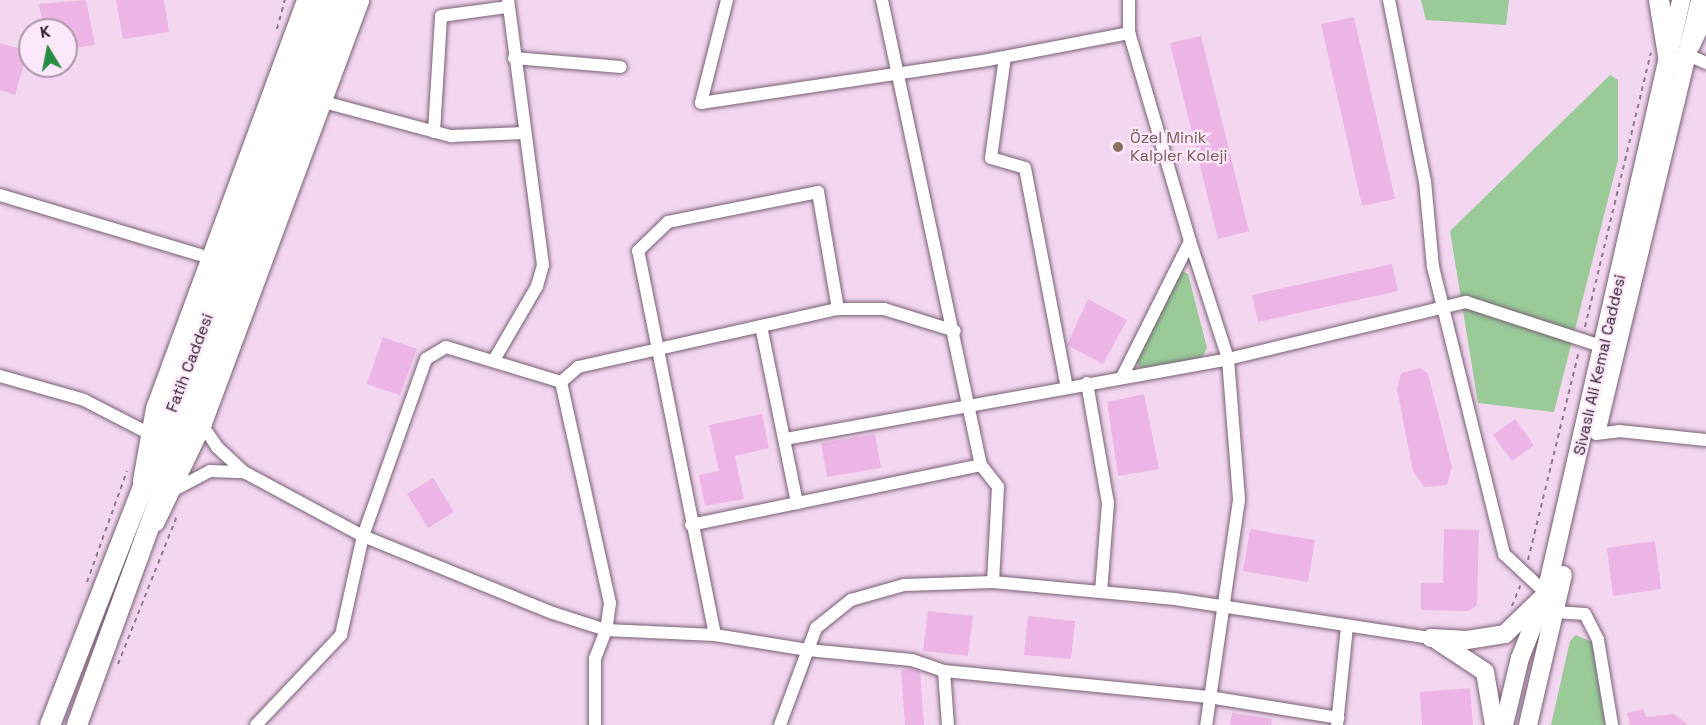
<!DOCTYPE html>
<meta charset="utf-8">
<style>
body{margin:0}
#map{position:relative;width:1706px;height:725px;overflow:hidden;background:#f3d7f0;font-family:"Space Grotesk",sans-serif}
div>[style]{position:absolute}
.green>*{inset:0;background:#99ca98}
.building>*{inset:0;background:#ecb5e6}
.path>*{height:2px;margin-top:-1px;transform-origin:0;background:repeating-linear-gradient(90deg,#8e7a8b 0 4.5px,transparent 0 9px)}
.roads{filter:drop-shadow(0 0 2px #786075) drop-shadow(0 0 2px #786075)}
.street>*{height:12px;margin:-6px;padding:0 6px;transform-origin:6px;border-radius:6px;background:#fff}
.secondary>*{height:18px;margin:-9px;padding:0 9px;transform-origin:9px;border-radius:9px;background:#fff}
.primary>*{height:20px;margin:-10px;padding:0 10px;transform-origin:10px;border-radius:10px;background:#fff}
.highway>*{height:22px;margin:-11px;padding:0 11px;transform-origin:11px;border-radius:11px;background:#fff}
.dots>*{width:16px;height:16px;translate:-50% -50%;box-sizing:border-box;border:3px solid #fde7fb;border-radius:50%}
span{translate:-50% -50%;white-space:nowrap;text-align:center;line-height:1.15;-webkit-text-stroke:4.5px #fde7fb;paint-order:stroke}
.education-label{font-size:16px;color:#785e54}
.left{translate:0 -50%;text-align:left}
.street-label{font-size:16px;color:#2b2029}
.north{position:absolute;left:18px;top:18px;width:60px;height:60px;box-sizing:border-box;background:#fde7fb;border:2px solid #a997a7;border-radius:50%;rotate:350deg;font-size:16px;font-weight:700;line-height:24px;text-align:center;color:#2b2029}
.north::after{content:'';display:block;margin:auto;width:21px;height:27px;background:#268c42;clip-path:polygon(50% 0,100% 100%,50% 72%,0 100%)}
</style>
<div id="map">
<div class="green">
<div style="clip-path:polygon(1421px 0,1509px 0,1506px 25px,1426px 20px)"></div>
<div style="clip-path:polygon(1610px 75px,1618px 80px,1618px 160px,1554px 412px,1478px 403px,1450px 231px)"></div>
<div style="clip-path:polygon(1180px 270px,1188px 274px,1207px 348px,1202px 358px,1140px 368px,1135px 360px)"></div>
<div style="clip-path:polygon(1576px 635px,1592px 642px,1605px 725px,1551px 725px,1570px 641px)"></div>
</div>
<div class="building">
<div style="clip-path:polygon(86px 0,95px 45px,66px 49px,66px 30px,44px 30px,39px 4px)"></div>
<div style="clip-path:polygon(116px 0,164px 0,169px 32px,123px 39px)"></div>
<div style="clip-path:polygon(1354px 17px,1395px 199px,1362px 206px,1321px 24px)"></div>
<div style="clip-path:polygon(1201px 36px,1249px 231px,1218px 239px,1170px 43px)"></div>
<div style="clip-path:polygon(0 43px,28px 51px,15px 95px,0 90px)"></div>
<div style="clip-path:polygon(1392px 264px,1398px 291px,1258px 322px,1252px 295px)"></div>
<div style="clip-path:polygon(1088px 299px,1127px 320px,1103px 364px,1067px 345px)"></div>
<div style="clip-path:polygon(383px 337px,417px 349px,400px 395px,367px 384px)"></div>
<div style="clip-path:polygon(1421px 368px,1428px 374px,1452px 467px,1447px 485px,1424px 487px,1413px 471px,1397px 389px,1401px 373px)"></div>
<div style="clip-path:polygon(1144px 394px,1159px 469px,1118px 476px,1107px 402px)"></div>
<div style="clip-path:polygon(762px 414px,769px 448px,735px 456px,744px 499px,705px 506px,699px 475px,719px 471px,709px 425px)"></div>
<div style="clip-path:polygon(1515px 419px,1534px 445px,1512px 461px,1493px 435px)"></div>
<div style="clip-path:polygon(875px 434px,881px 468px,827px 477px,821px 443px)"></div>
<div style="clip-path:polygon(433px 478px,454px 512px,428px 528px,407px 494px)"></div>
<div style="clip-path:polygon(1250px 529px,1315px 540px,1308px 582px,1243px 571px)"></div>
<div style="clip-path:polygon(1444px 529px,1479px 530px,1477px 605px,1469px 611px,1421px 610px,1421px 583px,1443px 583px)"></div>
<div style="clip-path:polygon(1655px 541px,1661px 589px,1613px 596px,1607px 548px)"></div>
<div style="clip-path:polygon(928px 611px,973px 616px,968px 656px,923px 651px)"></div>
<div style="clip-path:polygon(1028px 616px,1075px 621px,1071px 659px,1024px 655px)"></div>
<div style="clip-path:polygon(913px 669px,920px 671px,924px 725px,905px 725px,901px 670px)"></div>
<div style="clip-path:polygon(1470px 688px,1473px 725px,1422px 725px,1420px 692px)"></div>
<div style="clip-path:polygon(1643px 709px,1646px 717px,1674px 714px,1688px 725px,1630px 725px,1627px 713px)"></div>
<div style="clip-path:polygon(1232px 713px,1272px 719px,1271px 725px,1230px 725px)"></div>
</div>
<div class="path">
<div style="left:277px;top:29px;width:30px;rotate:-75deg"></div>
<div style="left:1585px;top:327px;width:282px;rotate:-76.5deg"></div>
<div style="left:1528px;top:560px;width:216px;rotate:-76.3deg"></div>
<div style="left:87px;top:582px;width:118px;rotate:-70.2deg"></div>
<div style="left:1512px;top:606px;width:22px;rotate:-68deg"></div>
<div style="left:118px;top:664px;width:159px;rotate:-68.3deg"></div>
</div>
<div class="roads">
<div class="street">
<div style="left:727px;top:0;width:106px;rotate:104.2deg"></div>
<div style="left:701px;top:103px;width:290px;rotate:-8.5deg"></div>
<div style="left:988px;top:60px;width:144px;rotate:-10.8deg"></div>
<div style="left:882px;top:0;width:475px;rotate:78deg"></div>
<div style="left:981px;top:465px;width:28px;rotate:52deg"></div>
<div style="left:998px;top:487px;width:95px;rotate:93deg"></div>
<div style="left:1389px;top:0;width:185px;rotate:78.8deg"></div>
<div style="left:1425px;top:181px;width:86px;rotate:84.7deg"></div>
<div style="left:1433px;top:267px;width:296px;rotate:76.1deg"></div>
<div style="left:1504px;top:554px;width:57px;rotate:42.9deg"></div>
<div style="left:1688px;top:55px;width:20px;rotate:24deg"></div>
<div style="left:1005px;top:57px;width:102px;rotate:97.9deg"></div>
<div style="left:991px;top:158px;width:35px;rotate:16deg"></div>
<div style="left:1025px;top:168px;width:224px;rotate:79.2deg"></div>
<div style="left:514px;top:58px;width:107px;rotate:4.8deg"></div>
<div style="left:320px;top:101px;width:136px;rotate:15deg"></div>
<div style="left:451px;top:136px;width:73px;rotate:-2.4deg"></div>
<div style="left:434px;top:132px;width:116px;rotate:-86.5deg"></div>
<div style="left:441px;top:16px;width:68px;rotate:-7.7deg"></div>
<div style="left:0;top:195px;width:209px;rotate:16.7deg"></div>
<div style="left:1190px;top:241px;width:124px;rotate:72.1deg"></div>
<div style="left:1228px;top:359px;width:141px;rotate:85.5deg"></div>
<div style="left:1239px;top:500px;width:227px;rotate:98.3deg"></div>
<div style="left:761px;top:326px;width:181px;rotate:78.5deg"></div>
<div style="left:494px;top:360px;width:86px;rotate:-59.8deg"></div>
<div style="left:537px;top:286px;width:22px;rotate:-74deg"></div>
<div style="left:543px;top:265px;width:267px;rotate:-97.5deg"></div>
<div style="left:0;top:376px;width:87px;rotate:15.9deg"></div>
<div style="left:84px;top:400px;width:74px;rotate:27.3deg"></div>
<div style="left:1122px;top:377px;width:152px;rotate:-63.4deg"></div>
<div style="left:1190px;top:241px;width:217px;rotate:-106.3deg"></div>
<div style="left:1129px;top:33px;width:33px;rotate:-90deg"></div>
<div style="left:561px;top:382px;width:23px;rotate:-41deg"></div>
<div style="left:578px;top:367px;width:266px;rotate:-12.6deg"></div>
<div style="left:838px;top:309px;width:46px"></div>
<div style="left:884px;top:309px;width:74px;rotate:17.2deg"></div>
<div style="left:1087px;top:383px;width:122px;rotate:80.1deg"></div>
<div style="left:1108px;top:503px;width:89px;rotate:94.5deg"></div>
<div style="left:201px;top:423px;width:29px;rotate:56deg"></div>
<div style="left:217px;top:447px;width:37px;rotate:43deg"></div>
<div style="left:244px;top:472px;width:135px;rotate:28.3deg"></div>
<div style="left:363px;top:536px;width:205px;rotate:22.1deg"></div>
<div style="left:553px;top:613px;width:56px;rotate:17.8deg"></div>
<div style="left:606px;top:630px;width:109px;rotate:2.6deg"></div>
<div style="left:715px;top:635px;width:94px;rotate:9.2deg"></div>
<div style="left:808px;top:650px;width:104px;rotate:5.5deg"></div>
<div style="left:912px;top:660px;width:34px;rotate:19deg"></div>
<div style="left:944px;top:671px;width:54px;rotate:85.8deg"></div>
<div style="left:1596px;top:434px;width:23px;rotate:-7deg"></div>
<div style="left:1619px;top:431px;width:87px;rotate:5.9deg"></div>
<div style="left:785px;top:439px;width:450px;rotate:-10.2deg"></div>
<div style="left:1228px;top:359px;width:245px;rotate:-13.5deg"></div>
<div style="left:1466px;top:302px;width:145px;rotate:18.1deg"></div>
<div style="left:172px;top:491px;width:43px;rotate:-27.8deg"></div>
<div style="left:210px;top:471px;width:34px;rotate:2deg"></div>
<div style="left:691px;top:525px;width:296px;rotate:-11.7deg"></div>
<div style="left:1555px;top:612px;width:30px;rotate:4deg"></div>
<div style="left:1585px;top:614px;width:29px;rotate:63deg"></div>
<div style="left:1598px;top:640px;width:86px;rotate:80.6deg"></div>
<div style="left:715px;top:635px;width:392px;rotate:-101.3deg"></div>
<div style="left:638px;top:251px;width:42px;rotate:-44deg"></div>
<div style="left:668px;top:222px;width:153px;rotate:-11.3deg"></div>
<div style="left:818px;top:192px;width:119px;rotate:80.3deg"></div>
<div style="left:944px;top:671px;width:266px;rotate:5.6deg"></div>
<div style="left:1209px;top:697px;width:131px;rotate:9.2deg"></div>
<div style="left:256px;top:725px;width:124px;rotate:-46.6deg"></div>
<div style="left:341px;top:635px;width:101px;rotate:-77.5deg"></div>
<div style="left:363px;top:536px;width:188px;rotate:-70.4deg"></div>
<div style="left:426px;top:359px;width:23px;rotate:-31deg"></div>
<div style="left:446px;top:347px;width:120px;rotate:16.9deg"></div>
<div style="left:561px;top:382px;width:226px;rotate:77.5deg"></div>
<div style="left:610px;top:603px;width:27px;rotate:98deg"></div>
<div style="left:606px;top:630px;width:30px;rotate:111deg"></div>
<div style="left:595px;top:658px;width:67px;rotate:90deg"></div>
<div style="left:780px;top:725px;width:103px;rotate:-69.6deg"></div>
<div style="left:816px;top:628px;width:45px;rotate:-38.7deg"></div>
<div style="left:851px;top:600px;width:55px;rotate:-15.8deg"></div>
<div style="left:904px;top:585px;width:89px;rotate:-1.9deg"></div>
<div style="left:993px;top:582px;width:183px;rotate:5.3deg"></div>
<div style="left:1175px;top:599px;width:259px;rotate:8.7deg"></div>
<div style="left:1337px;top:725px;width:100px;rotate:-84.2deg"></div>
</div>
<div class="secondary">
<div style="left:1598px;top:425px;width:437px;rotate:-76.5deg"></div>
<div style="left:1431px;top:638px;width:36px;rotate:3deg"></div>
<div style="left:1467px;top:640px;width:38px;rotate:-9deg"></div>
<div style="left:1505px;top:634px;width:50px;rotate:-44.2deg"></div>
<div style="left:1438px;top:641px;width:56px;rotate:33.4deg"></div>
<div style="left:1485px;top:672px;width:54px;rotate:80.4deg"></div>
<div style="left:1504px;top:725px;width:69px;rotate:-76.6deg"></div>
<div style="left:1520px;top:658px;width:70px;rotate:-68.2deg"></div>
<div style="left:1546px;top:593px;width:608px;rotate:-77.17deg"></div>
<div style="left:1528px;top:725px;width:154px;rotate:-76.9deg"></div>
</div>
<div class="primary">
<div style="left:1659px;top:0;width:63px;rotate:80.8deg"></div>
<div style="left:1690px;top:45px;width:38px;rotate:-65deg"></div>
<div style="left:50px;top:725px;width:483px;rotate:-68.7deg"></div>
<div style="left:225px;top:275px;width:293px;rotate:-70deg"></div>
<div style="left:77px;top:725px;width:772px;rotate:-69.99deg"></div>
</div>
<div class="highway">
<div style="left:144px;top:481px;width:73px;rotate:-79.8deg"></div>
<div style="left:157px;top:409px;width:436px;rotate:-69.7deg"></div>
<div style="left:154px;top:521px;width:109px;rotate:-64.4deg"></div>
<div style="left:201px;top:423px;width:451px;rotate:-69.6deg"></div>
</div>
</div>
<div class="dots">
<div style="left:1118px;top:147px;background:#8d6e63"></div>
</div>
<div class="education-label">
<span class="left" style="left:1130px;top:147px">Özel Minik<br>Kalpler Koleji</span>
</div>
<div class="street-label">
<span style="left:190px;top:363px;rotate:-69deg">Fatih Caddesi</span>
<span style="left:1600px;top:365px;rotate:-77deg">Sivaslı Ali Kemal Caddesi</span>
</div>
<div class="north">K</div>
</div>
